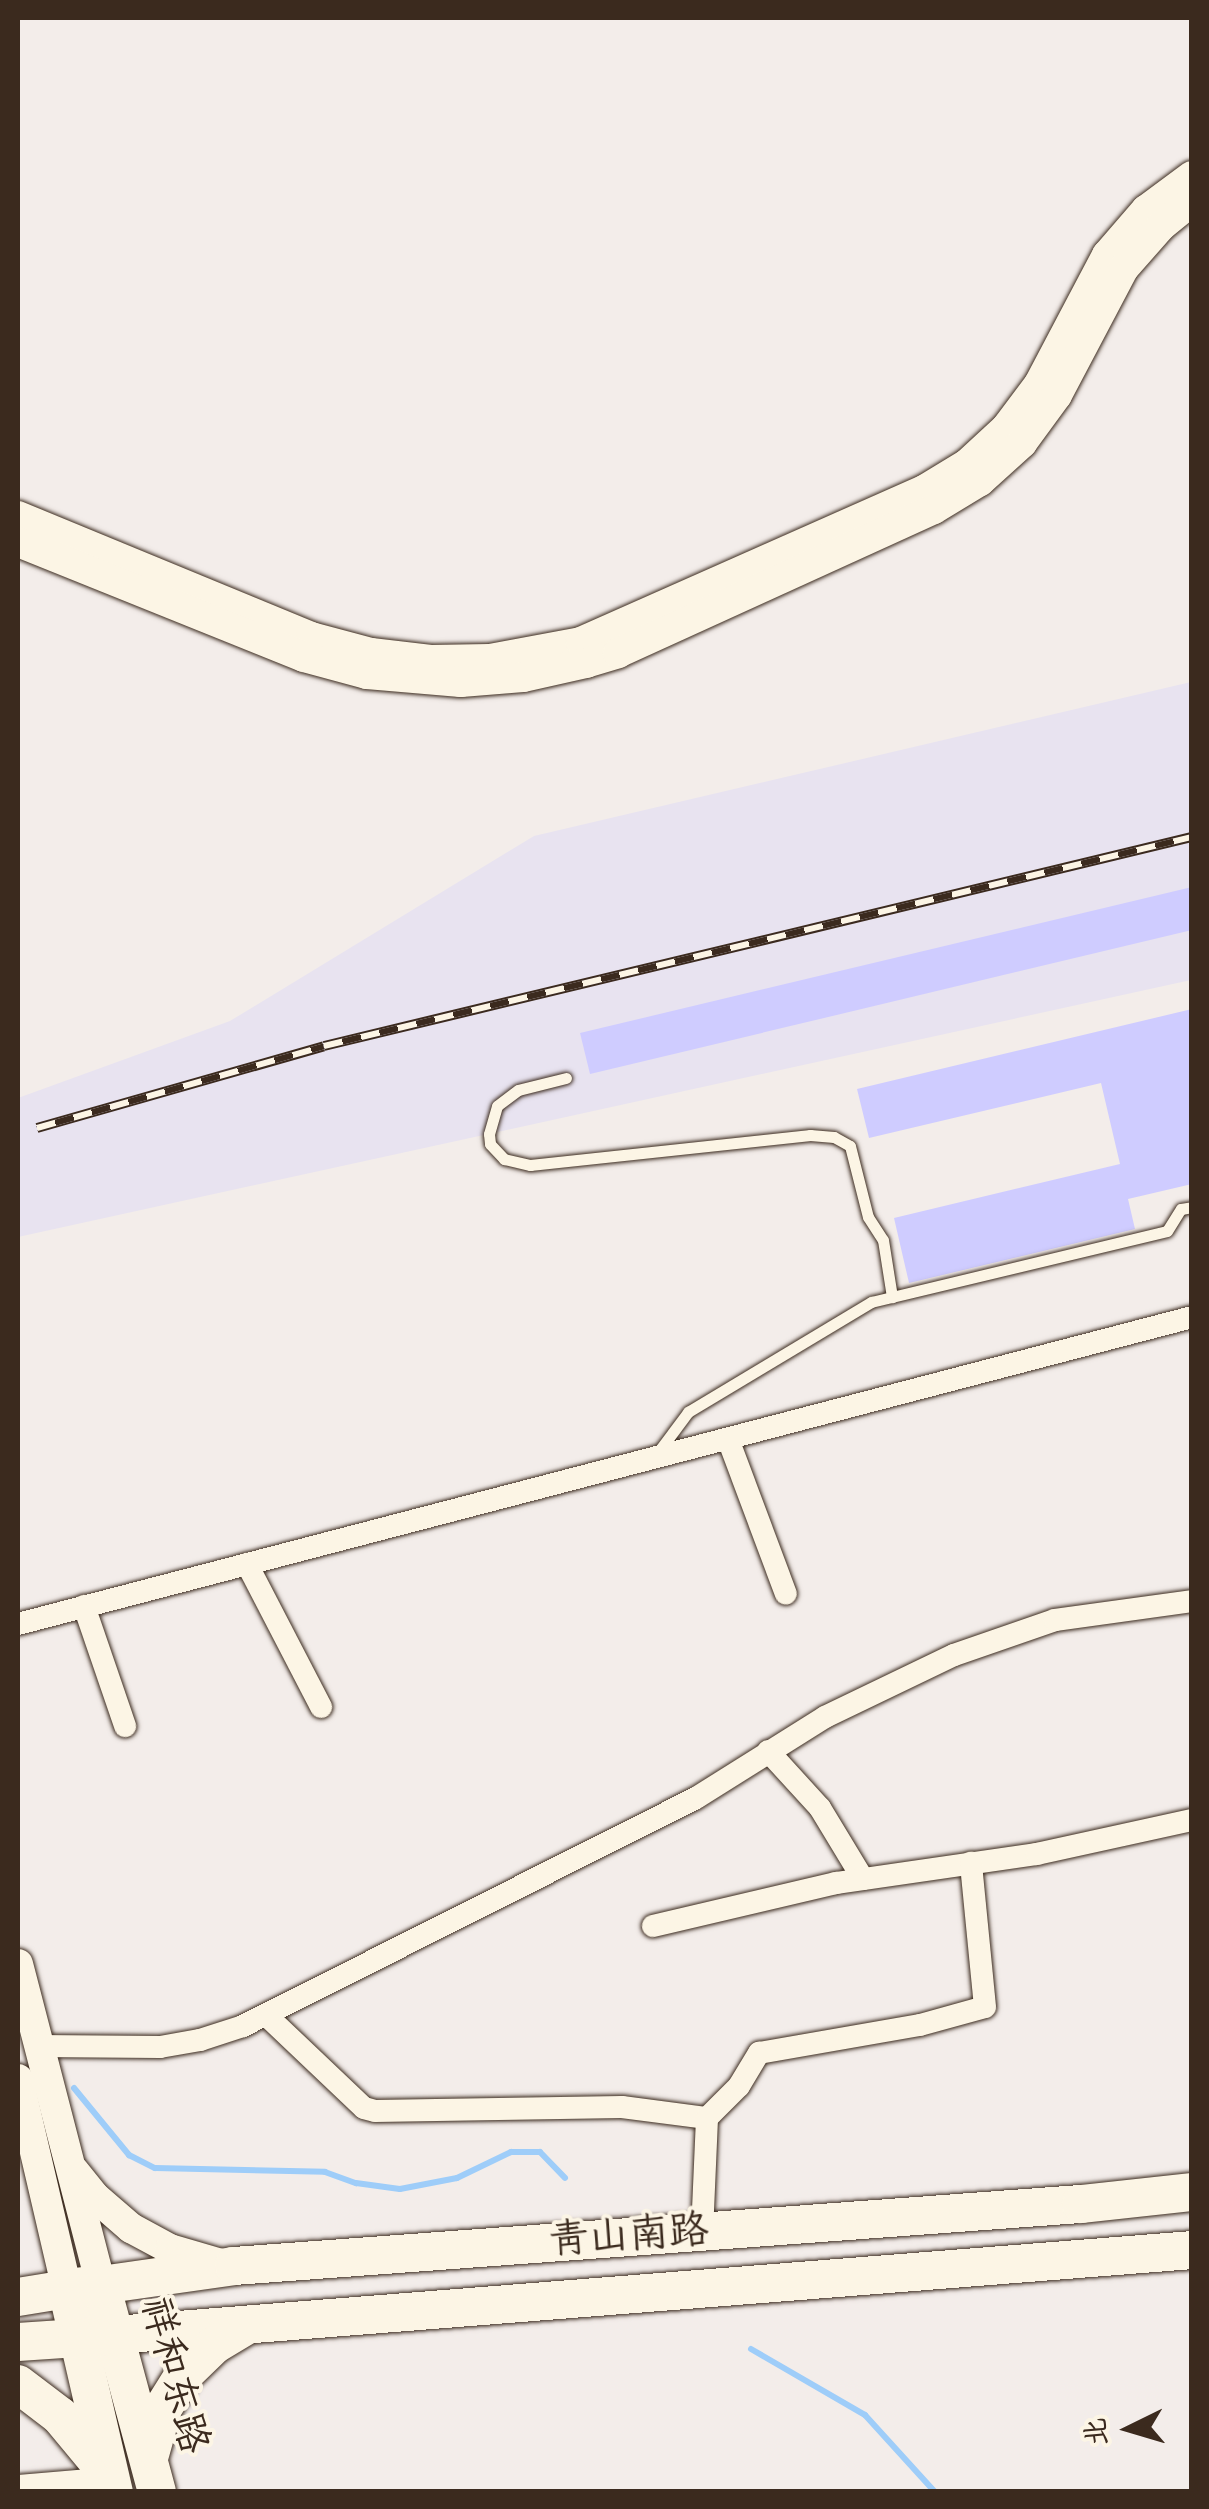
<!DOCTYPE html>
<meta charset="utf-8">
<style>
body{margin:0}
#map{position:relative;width:1209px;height:2509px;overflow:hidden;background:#f3edea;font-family:"Indie Flower","LXGW WenKai TC",sans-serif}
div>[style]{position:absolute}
.built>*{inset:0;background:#e8e3f0}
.stream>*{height:6px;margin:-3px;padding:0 3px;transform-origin:3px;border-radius:3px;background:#9ecdf9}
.building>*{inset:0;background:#cfccff}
.roads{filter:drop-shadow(0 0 2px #3b2a1e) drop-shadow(0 0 2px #3b2a1e)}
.service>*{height:11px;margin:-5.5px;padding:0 5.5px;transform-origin:5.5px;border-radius:5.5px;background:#fcf5e5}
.minor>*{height:22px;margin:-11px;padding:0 11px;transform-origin:11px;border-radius:11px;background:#fcf5e5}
.tertiary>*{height:30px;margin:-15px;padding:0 15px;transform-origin:15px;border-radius:15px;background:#fcf5e5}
.primary>*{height:38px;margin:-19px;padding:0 19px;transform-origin:19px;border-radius:19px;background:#fcf5e5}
.trunk>*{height:40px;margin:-20px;padding:0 20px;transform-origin:20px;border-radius:20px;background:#fcf5e5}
.rail>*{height:10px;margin-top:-5px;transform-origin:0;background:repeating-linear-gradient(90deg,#fcf5e5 0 19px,#3b2a1e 0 38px);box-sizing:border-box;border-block:2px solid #3b2a1e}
span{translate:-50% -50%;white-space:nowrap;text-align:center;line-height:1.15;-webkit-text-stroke:8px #fcf5e5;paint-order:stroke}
.street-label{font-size:40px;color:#3b2a1e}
.frame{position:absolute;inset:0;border:20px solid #3b2a1e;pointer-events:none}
.north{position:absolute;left:1079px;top:2379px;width:100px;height:100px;-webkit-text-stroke:8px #fcf5e5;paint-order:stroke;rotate:265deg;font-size:28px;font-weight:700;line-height:40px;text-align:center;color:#3b2a1e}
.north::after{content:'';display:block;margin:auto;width:35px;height:45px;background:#3b2a1e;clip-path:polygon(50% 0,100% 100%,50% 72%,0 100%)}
</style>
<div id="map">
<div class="built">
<div style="clip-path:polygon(1191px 682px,1191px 980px,18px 1237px,18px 1098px,230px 1021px,534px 836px)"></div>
</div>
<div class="stream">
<div style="left:74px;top:2088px;width:87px;rotate:50.6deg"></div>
<div style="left:129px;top:2155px;width:29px;rotate:27deg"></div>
<div style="left:155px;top:2168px;width:170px;rotate:1.3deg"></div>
<div style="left:325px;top:2172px;width:33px;rotate:20deg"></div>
<div style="left:356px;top:2183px;width:44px;rotate:7.8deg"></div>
<div style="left:400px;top:2189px;width:58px;rotate:-10.9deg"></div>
<div style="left:457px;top:2178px;width:60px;rotate:-25.7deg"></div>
<div style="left:511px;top:2152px;width:29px"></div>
<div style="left:540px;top:2152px;width:36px;rotate:46deg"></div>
<div style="left:751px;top:2349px;width:132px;rotate:30.1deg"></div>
<div style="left:865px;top:2415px;width:104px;rotate:47.7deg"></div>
</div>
<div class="building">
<div style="clip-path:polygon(1192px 887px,1192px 930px,590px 1074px,580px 1033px)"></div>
<div style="clip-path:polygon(1192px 1009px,1192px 1184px,1128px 1199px,1135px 1229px,909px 1283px,894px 1218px,1120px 1164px,1101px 1083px,869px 1138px,857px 1089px)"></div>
</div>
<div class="roads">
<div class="service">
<div style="left:566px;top:1078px;width:49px;rotate:166deg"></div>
<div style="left:518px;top:1090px;width:26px;rotate:143deg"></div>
<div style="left:497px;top:1106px;width:29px;rotate:106deg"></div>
<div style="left:489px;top:1134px;width:10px;rotate:84deg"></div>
<div style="left:490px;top:1144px;width:21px;rotate:47deg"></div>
<div style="left:504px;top:1159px;width:27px;rotate:13deg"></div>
<div style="left:530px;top:1165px;width:282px;rotate:-6.1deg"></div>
<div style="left:810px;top:1135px;width:24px;rotate:5deg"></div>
<div style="left:834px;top:1137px;width:18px;rotate:29deg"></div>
<div style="left:850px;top:1146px;width:73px;rotate:75.8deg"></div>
<div style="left:868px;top:1217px;width:27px;rotate:57deg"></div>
<div style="left:883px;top:1240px;width:58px;rotate:81deg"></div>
<div style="left:656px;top:1455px;width:54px;rotate:-53.3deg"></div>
<div style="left:688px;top:1412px;width:214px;rotate:-31deg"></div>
<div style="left:871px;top:1302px;width:304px;rotate:-13.5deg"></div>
<div style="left:1167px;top:1231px;width:26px;rotate:-58deg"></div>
<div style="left:1181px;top:1209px;width:11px;rotate:-10deg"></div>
</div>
<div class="minor">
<div style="left:728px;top:1439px;width:165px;rotate:69.5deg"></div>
<div style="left:247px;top:1564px;width:161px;rotate:62.6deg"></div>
<div style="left:84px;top:1606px;width:127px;rotate:71.1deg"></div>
<div style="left:18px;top:1624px;width:1213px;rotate:-14.65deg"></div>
<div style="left:768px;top:1751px;width:77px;rotate:47.6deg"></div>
<div style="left:820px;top:1808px;width:83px;rotate:58.8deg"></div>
<div style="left:653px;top:1926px;width:188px;rotate:-13.2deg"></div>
<div style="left:836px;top:1883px;width:203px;rotate:-8.2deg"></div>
<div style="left:1037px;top:1854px;width:159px;rotate:-12.4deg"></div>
<div style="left:266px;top:2015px;width:135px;rotate:43.5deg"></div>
<div style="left:364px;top:2108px;width:11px;rotate:15deg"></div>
<div style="left:375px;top:2111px;width:247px;rotate:-0.9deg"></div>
<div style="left:622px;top:2107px;width:86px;rotate:7.4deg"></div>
<div style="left:37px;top:2046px;width:123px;rotate:0.5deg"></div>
<div style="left:160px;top:2047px;width:41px;rotate:-9.9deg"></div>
<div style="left:200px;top:2040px;width:45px;rotate:-18deg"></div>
<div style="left:243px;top:2026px;width:507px;rotate:-26.72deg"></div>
<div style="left:696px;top:1798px;width:152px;rotate:-32.1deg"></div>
<div style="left:825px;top:1717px;width:143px;rotate:-25.7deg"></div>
<div style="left:954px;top:1655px;width:107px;rotate:-19.1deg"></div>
<div style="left:1055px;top:1620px;width:138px;rotate:-7.9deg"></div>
<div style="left:702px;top:2233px;width:115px;rotate:-87.5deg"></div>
<div style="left:707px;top:2118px;width:45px;rotate:-45deg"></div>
<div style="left:739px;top:2086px;width:39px;rotate:-59deg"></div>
<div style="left:759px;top:2053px;width:163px;rotate:-9.9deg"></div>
<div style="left:920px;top:2025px;width:67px;rotate:-15.5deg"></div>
<div style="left:985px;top:2007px;width:145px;rotate:-95.6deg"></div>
<div style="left:18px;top:2486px;width:93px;rotate:-4.9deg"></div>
</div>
<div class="tertiary">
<div style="left:18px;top:516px;width:317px;rotate:22.4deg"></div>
<div style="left:311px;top:637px;width:62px;rotate:14.9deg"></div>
<div style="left:371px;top:653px;width:60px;rotate:6.7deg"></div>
<div style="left:431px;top:660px;width:59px;rotate:-1deg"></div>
<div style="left:490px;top:659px;width:93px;rotate:-10.6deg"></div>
<div style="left:581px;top:642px;width:375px;rotate:-23.9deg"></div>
<div style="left:924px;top:490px;width:50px;rotate:-31.2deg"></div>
<div style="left:967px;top:464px;width:53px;rotate:-42.7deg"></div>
<div style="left:1006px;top:428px;width:55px;rotate:-53.1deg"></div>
<div style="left:1039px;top:384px;width:146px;rotate:-62.2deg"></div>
<div style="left:1107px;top:255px;width:60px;rotate:-49.1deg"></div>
<div style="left:1146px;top:210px;width:57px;rotate:-36.5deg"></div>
<div style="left:18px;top:542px;width:308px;rotate:21.9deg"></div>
<div style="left:304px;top:657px;width:65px;rotate:15.1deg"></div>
<div style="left:367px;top:674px;width:94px;rotate:4.9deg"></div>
<div style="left:461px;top:682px;width:62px;rotate:-4.6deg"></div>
<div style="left:523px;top:677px;width:65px;rotate:-12.5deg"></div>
<div style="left:586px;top:663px;width:34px;rotate:-17deg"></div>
<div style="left:618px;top:653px;width:347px;rotate:-24.5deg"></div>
<div style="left:934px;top:509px;width:54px;rotate:-31.3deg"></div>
<div style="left:980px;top:481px;width:57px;rotate:-42.1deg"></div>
<div style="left:1022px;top:443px;width:59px;rotate:-53.9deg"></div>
<div style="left:1057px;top:395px;width:144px;rotate:-62.2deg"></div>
<div style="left:1124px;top:268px;width:56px;rotate:-48.6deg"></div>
<div style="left:1161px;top:226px;width:40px;rotate:-39deg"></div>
<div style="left:18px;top:1964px;width:332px;rotate:75.5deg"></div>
<div style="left:18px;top:2079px;width:216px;rotate:76.9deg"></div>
<div style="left:74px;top:2171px;width:32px;rotate:51deg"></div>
<div style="left:94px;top:2196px;width:49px;rotate:40.9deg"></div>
<div style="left:131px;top:2228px;width:44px;rotate:28.3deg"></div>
<div style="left:170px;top:2249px;width:53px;rotate:16.4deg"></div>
</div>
<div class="primary">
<div style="left:18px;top:2297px;width:50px;rotate:-9.3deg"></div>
<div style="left:67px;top:2289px;width:208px;rotate:77deg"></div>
<div style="left:115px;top:2335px;width:1080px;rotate:-4.51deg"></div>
<div style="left:18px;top:2342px;width:60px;rotate:-3.8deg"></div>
<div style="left:18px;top:2384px;width:53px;rotate:37.3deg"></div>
<div style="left:60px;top:2416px;width:69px;rotate:50.3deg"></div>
<div style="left:149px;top:2458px;width:52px;rotate:-74.4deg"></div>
<div style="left:163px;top:2408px;width:40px;rotate:-58deg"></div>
<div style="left:184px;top:2374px;width:42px;rotate:-44deg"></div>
<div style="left:214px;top:2345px;width:35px;rotate:-31deg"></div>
<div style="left:157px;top:2492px;width:214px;rotate:-105.1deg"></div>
<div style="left:101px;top:2285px;width:134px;rotate:-8.1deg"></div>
<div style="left:234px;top:2266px;width:849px;rotate:-4.19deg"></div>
<div style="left:1081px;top:2204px;width:112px;rotate:-6.2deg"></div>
</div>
<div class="trunk">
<div style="left:67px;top:2289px;width:34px;rotate:-7deg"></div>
<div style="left:78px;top:2338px;width:37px;rotate:-5deg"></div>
</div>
</div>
<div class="rail">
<div style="left:37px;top:1128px;width:298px;rotate:-15.9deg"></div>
<div style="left:324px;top:1046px;width:893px;rotate:-13.54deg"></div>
</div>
<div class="street-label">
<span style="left:629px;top:2238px;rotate:-4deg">青山南路</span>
<span style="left:172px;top:2376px;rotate:75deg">祥和东路</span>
</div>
<div class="frame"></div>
<div class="north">北</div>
</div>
